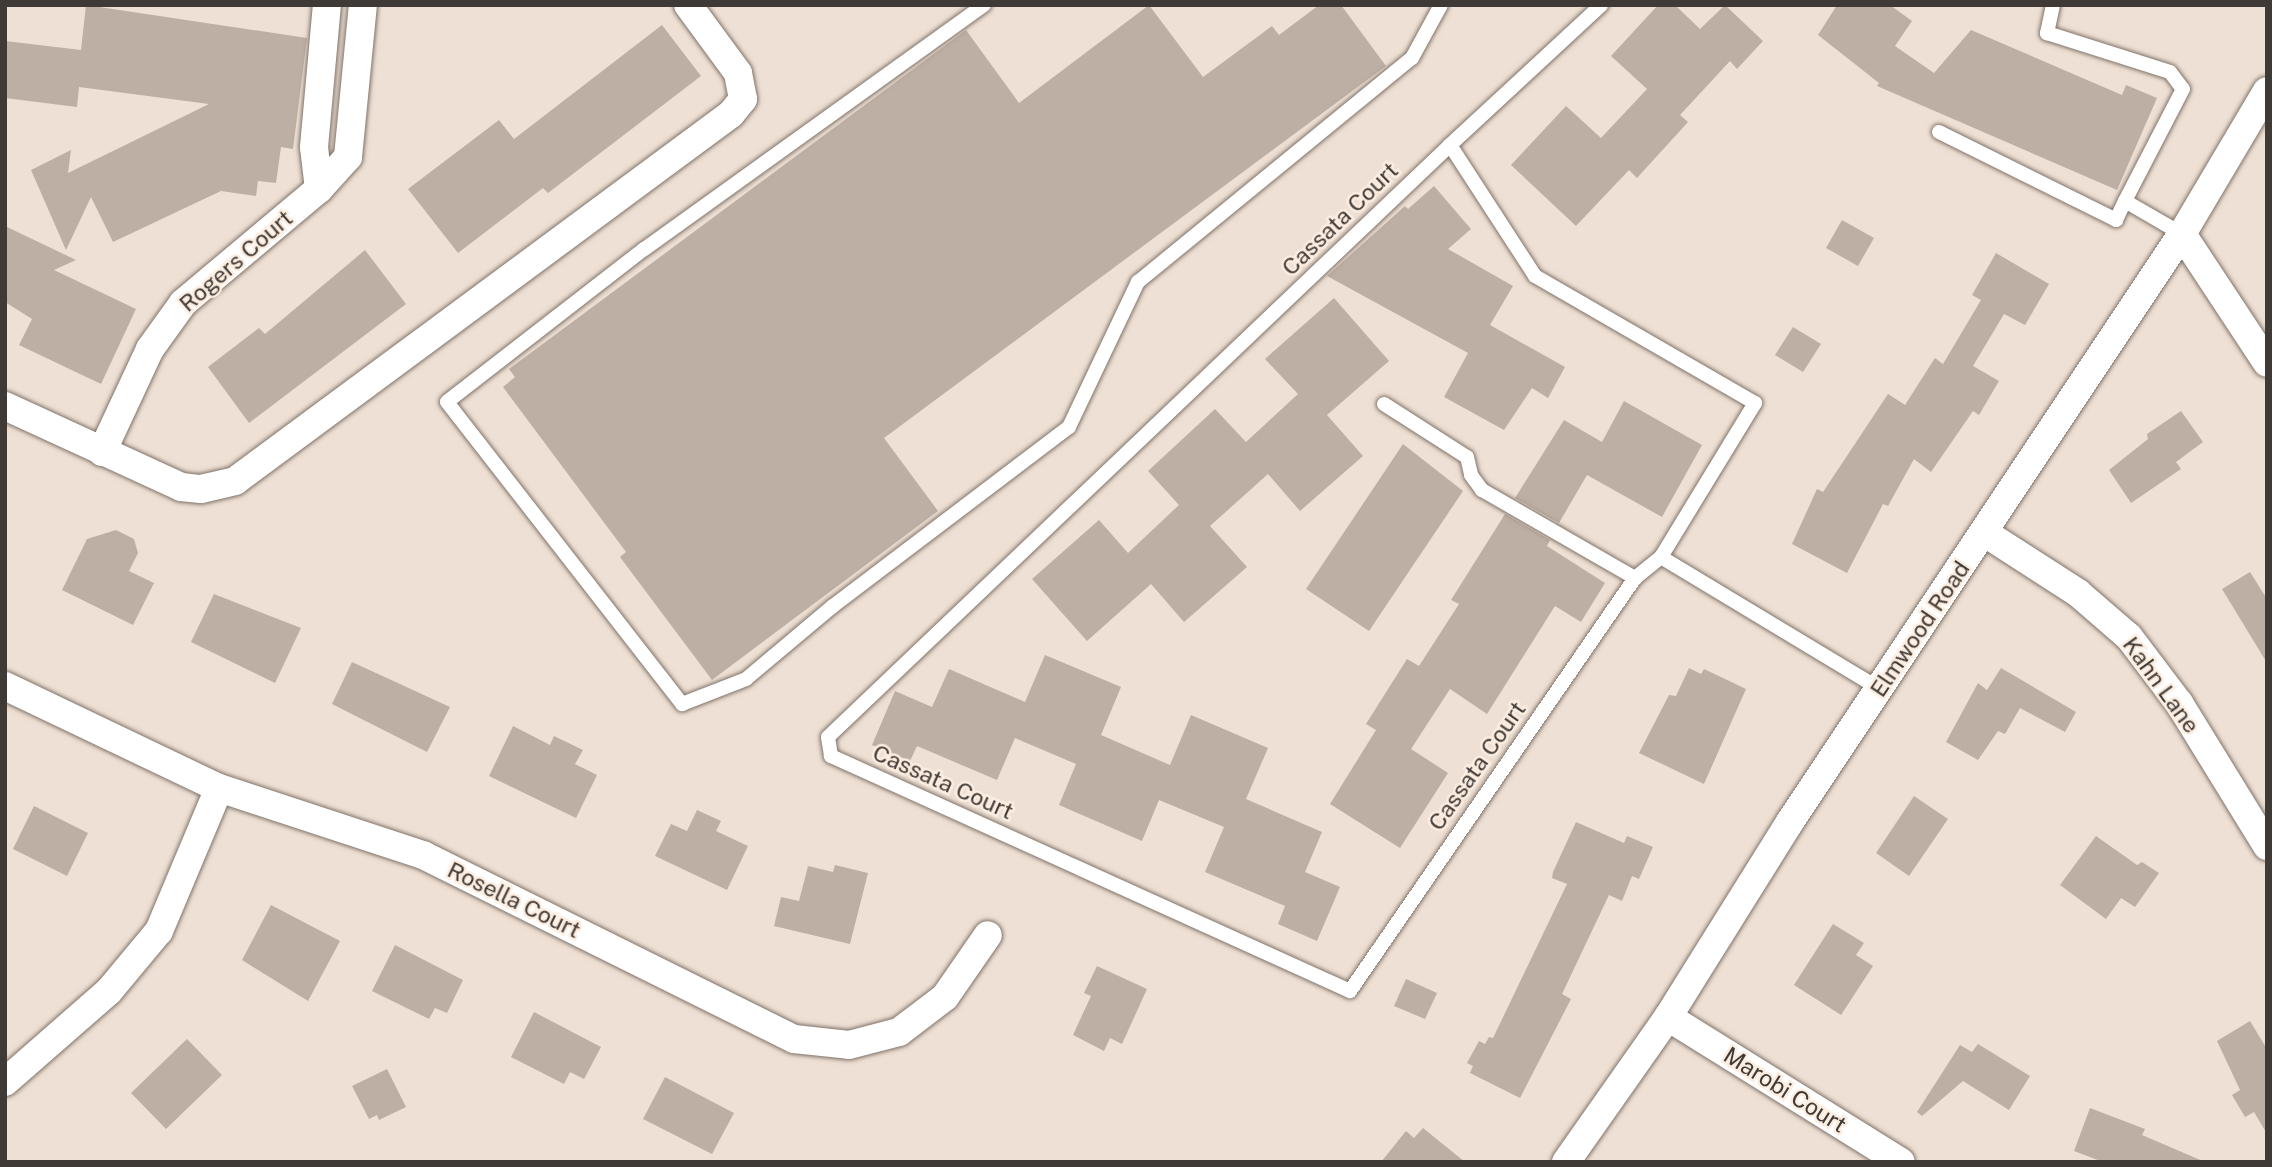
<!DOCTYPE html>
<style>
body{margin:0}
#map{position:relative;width:2272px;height:1167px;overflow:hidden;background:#eee0d4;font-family:"Public Sans",sans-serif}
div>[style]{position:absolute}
.building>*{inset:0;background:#bdafa4}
.roads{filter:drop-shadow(0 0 2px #807369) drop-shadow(0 0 2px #807369)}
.lane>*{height:14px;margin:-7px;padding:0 7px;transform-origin:7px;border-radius:7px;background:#fff}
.street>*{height:28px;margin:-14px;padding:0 14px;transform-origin:14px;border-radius:14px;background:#fff}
span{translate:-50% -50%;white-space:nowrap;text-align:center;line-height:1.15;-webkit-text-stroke:5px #fcede1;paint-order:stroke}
.street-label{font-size:23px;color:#403a36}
.frame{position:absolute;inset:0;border:7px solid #403a36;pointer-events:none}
</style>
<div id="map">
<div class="building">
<div style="clip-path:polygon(86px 5px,307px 38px,293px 149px,281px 147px,276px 183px,258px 181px,256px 196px,221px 191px,113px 242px,91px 197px,66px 250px,31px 170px,71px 150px,68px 173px,209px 104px,79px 87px,77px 107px,5px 98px,5px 41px,81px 50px)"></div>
<div style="clip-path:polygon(1149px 5px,1203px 77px,1272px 26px,1279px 35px,1319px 5px,1341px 5px,1386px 66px,884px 438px,938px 511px,712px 680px,620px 557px,626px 552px,503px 387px,515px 377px,509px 369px,966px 30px,1019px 103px)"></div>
<div style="clip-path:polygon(1658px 5px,1675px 5px,1700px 29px,1725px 5px,1763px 41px,1737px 69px,1730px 61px,1680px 115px,1688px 122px,1637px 178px,1629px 170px,1576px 226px,1511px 165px,1566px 106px,1601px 138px,1647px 89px,1611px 56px)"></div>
<div style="clip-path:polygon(1837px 5px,1890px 5px,1912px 21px,1895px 46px,1934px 73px,1971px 30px,2122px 95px,2126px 85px,2157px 98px,2117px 190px,1877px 86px,1879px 83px,1818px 35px)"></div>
<div style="clip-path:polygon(662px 25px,701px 76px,548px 193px,543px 188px,458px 253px,408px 189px,499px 120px,514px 139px)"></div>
<div style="clip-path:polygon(1434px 186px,1471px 229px,1448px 249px,1513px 286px,1490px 325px,1565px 367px,1548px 398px,1532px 388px,1504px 430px,1444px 397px,1468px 353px,1327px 276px,1405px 206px,1408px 209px)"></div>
<div style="clip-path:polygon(1842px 220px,1874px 238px,1858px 266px,1826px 248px)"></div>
<div style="clip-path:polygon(5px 226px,76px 260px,54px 270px,136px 309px,101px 384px,19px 345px,32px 319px,5px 302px)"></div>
<div style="clip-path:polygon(365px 250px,406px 304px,249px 423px,208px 367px,259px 328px,265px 334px)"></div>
<div style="clip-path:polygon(1996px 253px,2049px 284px,2025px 325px,2004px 314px,1973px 366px,1999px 381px,1979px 415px,1973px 411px,1931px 472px,1914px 459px,1888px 506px,1883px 504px,1847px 573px,1792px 544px,1817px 489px,1823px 492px,1888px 394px,1905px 405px,1935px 358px,1943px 364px,1981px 300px,1972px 295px)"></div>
<div style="clip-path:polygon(1334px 298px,1389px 361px,1327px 415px,1363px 456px,1300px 511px,1268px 474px,1210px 526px,1247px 567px,1184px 622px,1151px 584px,1087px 641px,1032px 579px,1099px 520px,1128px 553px,1179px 505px,1148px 471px,1215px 409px,1246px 442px,1298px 394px,1265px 359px)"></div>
<div style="clip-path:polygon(1793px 327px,1821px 344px,1803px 372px,1775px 355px)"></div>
<div style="clip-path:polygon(1624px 401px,1702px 445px,1662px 517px,1587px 475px,1559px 523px,1515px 498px,1564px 420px,1602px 442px)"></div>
<div style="clip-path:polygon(2181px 411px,2203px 442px,2176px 462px,2181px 469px,2131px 503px,2109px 470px,2148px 439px,2147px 434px)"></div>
<div style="clip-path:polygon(1403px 444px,1463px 491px,1369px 631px,1306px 589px)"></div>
<div style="clip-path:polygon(1505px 514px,1550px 540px,1547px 546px,1605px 583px,1581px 622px,1555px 606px,1487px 714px,1450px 689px,1411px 749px,1448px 773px,1400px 848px,1330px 804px,1376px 730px,1366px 724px,1407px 659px,1419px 666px,1459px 604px,1451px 600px)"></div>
<div style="clip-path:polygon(116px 530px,134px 539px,138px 553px,129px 571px,154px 583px,133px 625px,62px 590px,87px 539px)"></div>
<div style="clip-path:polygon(2250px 572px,2267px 599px,2267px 663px,2222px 589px)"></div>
<div style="clip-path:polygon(214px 594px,301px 628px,275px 683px,191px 642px)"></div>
<div style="clip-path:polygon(1045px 655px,1121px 687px,1101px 735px,1170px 765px,1191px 715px,1268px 748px,1246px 799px,1322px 832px,1305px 872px,1340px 887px,1317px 941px,1278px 924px,1285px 906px,1205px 872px,1224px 827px,1159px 800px,1142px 841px,1059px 805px,1076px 764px,1015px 738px,997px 780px,917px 746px,910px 761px,872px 745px,895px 691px,932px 707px,949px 669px,1025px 702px)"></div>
<div style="clip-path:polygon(352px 662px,450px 707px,427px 752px,332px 704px)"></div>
<div style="clip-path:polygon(1689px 668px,1701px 674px,1704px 669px,1746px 689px,1704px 784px,1639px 753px,1669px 695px,1676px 696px)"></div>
<div style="clip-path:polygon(2001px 668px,2076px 712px,2065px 732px,2020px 708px,2005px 734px,1998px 731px,1978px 760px,1946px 742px,1978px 683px,1987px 690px)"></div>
<div style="clip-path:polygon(513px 726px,550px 745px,554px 736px,583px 750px,575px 764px,597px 775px,576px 818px,489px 776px)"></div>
<div style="clip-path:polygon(1914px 796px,1948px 819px,1909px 876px,1876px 853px)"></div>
<div style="clip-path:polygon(34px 806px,88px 833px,67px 876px,13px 849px)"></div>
<div style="clip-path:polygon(697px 810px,721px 821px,716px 831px,748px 846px,727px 890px,655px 856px,671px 824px,687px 831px)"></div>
<div style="clip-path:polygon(1576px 822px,1624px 843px,1627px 836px,1653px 847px,1639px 879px,1632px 876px,1622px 901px,1609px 895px,1562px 994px,1571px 999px,1520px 1098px,1470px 1073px,1473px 1066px,1467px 1063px,1479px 1041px,1485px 1044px,1489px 1037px,1493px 1038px,1567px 884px,1552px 878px,1553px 872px)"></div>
<div style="clip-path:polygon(2096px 836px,2137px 865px,2142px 862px,2159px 873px,2135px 907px,2121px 898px,2106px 919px,2060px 885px)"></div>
<div style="clip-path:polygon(835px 865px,868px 873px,850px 944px,774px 926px,781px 897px,799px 901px,808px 866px,833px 872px)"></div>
<div style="clip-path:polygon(271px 905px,340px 941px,308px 1001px,242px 960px)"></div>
<div style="clip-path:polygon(1833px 924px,1864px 943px,1856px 955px,1873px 966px,1841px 1015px,1794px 985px)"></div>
<div style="clip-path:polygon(395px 945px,463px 980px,447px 1013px,435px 1008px,429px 1019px,372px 991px)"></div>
<div style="clip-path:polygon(1097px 966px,1147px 989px,1122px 1044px,1110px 1038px,1104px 1051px,1073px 1035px,1091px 996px,1084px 993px)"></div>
<div style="clip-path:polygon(1406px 979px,1437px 993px,1425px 1019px,1394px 1006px)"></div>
<div style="clip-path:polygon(534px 1012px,601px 1047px,584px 1079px,570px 1072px,564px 1084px,511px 1057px)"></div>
<div style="clip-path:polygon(2250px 1021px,2267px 1049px,2267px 1134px,2254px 1112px,2245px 1117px,2232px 1095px,2240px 1090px,2217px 1041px)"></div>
<div style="clip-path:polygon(187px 1039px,222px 1075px,166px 1129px,131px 1093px)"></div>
<div style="clip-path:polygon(1978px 1044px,2030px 1076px,2009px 1110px,1963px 1081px,1922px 1116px,1917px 1112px,1960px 1045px,1972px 1052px)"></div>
<div style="clip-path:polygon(387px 1069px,406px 1107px,379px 1120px,377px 1115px,369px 1119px,352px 1086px)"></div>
<div style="clip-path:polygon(665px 1077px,734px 1113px,712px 1154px,643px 1119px)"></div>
<div style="clip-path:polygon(2090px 1108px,2145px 1129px,2142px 1135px,2205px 1162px,2103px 1162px,2074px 1151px)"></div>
<div style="clip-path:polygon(1423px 1128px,1465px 1162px,1381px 1162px,1406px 1131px,1414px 1138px)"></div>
</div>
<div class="roads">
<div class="lane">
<div style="left:984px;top:5px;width:418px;rotate:144.3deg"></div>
<div style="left:644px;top:249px;width:249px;rotate:142.2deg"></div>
<div style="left:447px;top:402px;width:383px;rotate:52.1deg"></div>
<div style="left:682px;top:704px;width:69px;rotate:-21.3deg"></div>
<div style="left:746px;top:679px;width:114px;rotate:-40deg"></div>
<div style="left:833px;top:606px;width:296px;rotate:-37.2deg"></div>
<div style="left:1069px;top:427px;width:161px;rotate:-64.6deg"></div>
<div style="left:1138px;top:282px;width:354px;rotate:-39.3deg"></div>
<div style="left:1412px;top:58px;width:60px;rotate:-61.3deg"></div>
<div style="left:2053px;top:5px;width:29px;rotate:102deg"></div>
<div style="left:2047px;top:33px;width:129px;rotate:17.6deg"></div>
<div style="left:2170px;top:72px;width:21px;rotate:53deg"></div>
<div style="left:2183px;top:89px;width:126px;rotate:117.4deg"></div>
<div style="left:2125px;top:201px;width:66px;rotate:30.1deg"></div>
<div style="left:1939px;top:132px;width:198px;rotate:26.4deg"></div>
<div style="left:2116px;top:220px;width:21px;rotate:-65deg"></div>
<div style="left:1450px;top:145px;width:156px;rotate:57deg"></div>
<div style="left:1535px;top:276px;width:254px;rotate:30deg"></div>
<div style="left:1755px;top:403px;width:180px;rotate:121.4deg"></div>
<div style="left:1661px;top:557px;width:33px;rotate:141deg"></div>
<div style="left:1635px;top:578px;width:502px;rotate:124.61deg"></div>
<div style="left:1350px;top:991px;width:570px;rotate:-155.64deg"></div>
<div style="left:831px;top:756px;width:19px;rotate:-99deg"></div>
<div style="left:828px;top:737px;width:859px;rotate:-43.58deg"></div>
<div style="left:1450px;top:145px;width:206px;rotate:-42.8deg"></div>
<div style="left:1384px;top:404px;width:98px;rotate:32.6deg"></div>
<div style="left:1467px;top:457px;width:18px;rotate:77deg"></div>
<div style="left:1471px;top:475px;width:19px;rotate:54deg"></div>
<div style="left:1482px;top:490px;width:177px;rotate:29.9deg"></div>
<div style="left:1661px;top:557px;width:256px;rotate:31.1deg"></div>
</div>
<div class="street">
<div style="left:319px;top:189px;width:42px;rotate:-96.8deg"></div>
<div style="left:314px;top:147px;width:143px;rotate:-84.8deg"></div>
<div style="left:2182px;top:234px;width:154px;rotate:56.6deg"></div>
<div style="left:5px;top:406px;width:194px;rotate:24.7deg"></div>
<div style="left:181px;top:487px;width:20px;rotate:6deg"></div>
<div style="left:201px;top:489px;width:35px;rotate:-13deg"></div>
<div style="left:235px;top:481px;width:617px;rotate:-36.5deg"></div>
<div style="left:731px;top:114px;width:19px;rotate:-51deg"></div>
<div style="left:743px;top:99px;width:26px;rotate:-101deg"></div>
<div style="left:738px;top:73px;width:84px;rotate:-126.3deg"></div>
<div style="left:102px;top:452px;width:114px;rotate:-65deg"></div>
<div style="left:150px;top:349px;width:57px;rotate:-54.3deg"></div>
<div style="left:183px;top:303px;width:177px;rotate:-40deg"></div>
<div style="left:319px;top:189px;width:43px;rotate:-47.8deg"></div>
<div style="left:348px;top:157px;width:153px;rotate:-84.4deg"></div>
<div style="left:1985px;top:533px;width:111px;rotate:32.8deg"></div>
<div style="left:2078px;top:593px;width:67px;rotate:40.8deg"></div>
<div style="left:2129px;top:637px;width:83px;rotate:52.9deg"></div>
<div style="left:2179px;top:703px;width:168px;rotate:58.4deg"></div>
<div style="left:5px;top:686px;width:237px;rotate:25.5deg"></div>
<div style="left:219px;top:788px;width:215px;rotate:18.2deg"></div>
<div style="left:423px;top:855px;width:414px;rotate:26.4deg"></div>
<div style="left:794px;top:1039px;width:55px;rotate:6.2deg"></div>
<div style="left:849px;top:1045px;width:52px;rotate:-14.6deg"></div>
<div style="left:899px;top:1032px;width:58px;rotate:-37.3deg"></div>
<div style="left:945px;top:997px;width:75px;rotate:-55.3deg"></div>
<div style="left:1668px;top:1017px;width:274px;rotate:31.9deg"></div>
<div style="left:5px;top:1082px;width:138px;rotate:-41.2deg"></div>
<div style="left:109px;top:991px;width:78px;rotate:-50.2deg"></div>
<div style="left:159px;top:931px;width:155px;rotate:-67.2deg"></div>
<div style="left:1566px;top:1162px;width:177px;rotate:-54.9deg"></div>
<div style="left:1668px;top:1017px;width:230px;rotate:-58deg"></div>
<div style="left:1790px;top:822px;width:707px;rotate:-56.31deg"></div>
<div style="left:2182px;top:234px;width:166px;rotate:-59.3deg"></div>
</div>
</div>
<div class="street-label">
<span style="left:1340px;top:219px;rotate:-44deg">Cassata Court</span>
<span style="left:236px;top:261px;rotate:-41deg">Rogers Court</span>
<span style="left:1920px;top:629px;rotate:-56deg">Elmwood Road</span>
<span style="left:2161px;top:685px;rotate:54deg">Kahn Lane</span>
<span style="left:1477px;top:766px;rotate:-55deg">Cassata Court</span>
<span style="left:943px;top:782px;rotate:24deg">Cassata Court</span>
<span style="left:514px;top:900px;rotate:26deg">Rosella Court</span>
<span style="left:1785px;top:1090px;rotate:32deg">Marobi Court</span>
</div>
<div class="frame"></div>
</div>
